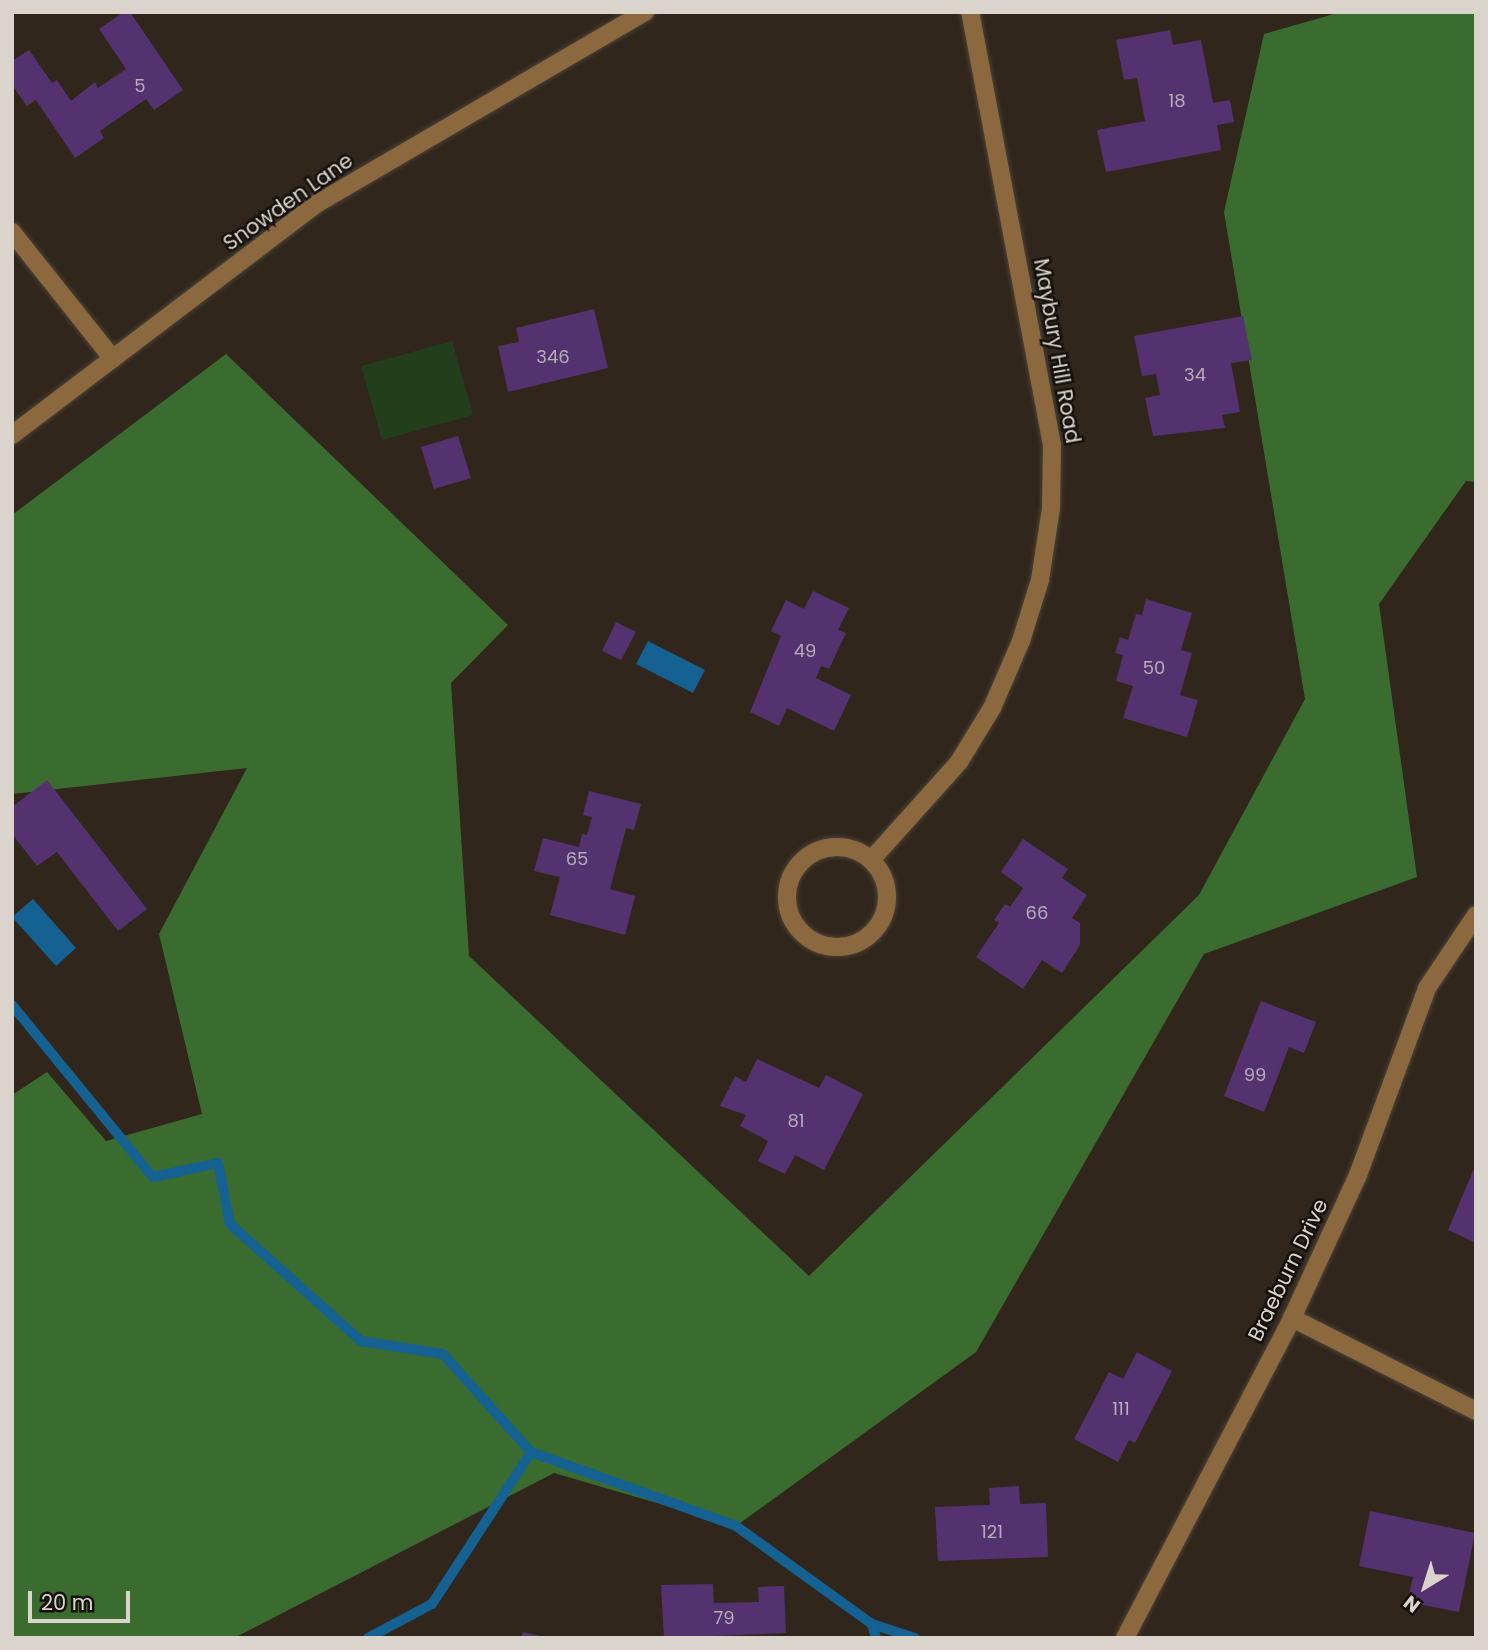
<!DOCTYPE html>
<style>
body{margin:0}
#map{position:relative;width:1488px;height:1650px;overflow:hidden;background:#30261c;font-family:Poppins,sans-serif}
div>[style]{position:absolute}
.green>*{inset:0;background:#223e1b}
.forest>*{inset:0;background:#3b6c2f}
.water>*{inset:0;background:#146192}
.stream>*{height:10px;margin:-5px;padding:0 5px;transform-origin:5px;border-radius:5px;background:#146192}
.building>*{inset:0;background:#54326f}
.roads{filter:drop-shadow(0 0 2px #4b4238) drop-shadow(0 0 2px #4b4238)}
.minor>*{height:18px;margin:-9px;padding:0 9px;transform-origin:9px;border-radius:9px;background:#8c683e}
.minor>.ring{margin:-9px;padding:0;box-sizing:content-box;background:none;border:18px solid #8c683e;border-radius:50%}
span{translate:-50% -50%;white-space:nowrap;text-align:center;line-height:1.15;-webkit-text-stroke:5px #14100c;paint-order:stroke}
.number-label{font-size:18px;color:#b8acb6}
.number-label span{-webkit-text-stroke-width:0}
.street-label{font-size:21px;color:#dad4cd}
.frame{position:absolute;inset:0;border:14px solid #dad4cd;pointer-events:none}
.north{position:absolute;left:1390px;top:1552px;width:70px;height:70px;-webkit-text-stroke:5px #14100c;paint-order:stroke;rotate:218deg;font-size:19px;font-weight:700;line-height:28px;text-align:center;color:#dad4cd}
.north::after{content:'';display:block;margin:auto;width:24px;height:32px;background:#dad4cd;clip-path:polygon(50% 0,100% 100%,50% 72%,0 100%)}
.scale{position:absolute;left:28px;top:1591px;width:102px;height:32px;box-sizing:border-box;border:4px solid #dad4cd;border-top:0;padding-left:9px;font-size:21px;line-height:24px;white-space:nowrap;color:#dad4cd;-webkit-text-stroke:5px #14100c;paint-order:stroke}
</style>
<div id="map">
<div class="green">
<div style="clip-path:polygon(452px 341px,473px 415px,382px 440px,361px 366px)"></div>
</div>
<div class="forest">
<div style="clip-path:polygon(1341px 12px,1476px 12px,1476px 482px,1466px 481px,1379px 604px,1417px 877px,1204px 954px,976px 1352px,736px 1526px,554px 1473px,234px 1638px,12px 1638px,12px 1095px,47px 1072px,106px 1141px,202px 1114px,159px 934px,247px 768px,12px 794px,12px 515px,226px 354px,508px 625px,451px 683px,469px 956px,809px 1276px,1199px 895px,1305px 699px,1224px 212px,1264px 34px)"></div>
</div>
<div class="water">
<div style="clip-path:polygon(648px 641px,705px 670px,693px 693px,636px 664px)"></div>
<div style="clip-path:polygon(33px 899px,76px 948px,56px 966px,12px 917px)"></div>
</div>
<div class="stream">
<div style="left:12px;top:1005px;width:222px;rotate:50.7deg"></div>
<div style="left:153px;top:1177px;width:66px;rotate:-12.2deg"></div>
<div style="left:218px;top:1163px;width:62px;rotate:78.9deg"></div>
<div style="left:230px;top:1224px;width:176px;rotate:41.8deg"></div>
<div style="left:361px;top:1341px;width:83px;rotate:9deg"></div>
<div style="left:443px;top:1354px;width:132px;rotate:48.1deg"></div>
<div style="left:531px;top:1452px;width:218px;rotate:19.8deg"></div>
<div style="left:736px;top:1526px;width:168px;rotate:35.8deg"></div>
<div style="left:872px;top:1624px;width:45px;rotate:18deg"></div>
<div style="left:872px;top:1624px;width:15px;rotate:74deg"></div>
<div style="left:368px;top:1638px;width:72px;rotate:-28deg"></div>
<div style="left:432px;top:1604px;width:181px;rotate:-56.9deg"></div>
</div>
<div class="building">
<div style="clip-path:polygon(124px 12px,130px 12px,183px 90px,154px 110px,146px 99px,100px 131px,104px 138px,75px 158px,36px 100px,27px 106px,12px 85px,12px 61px,29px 50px,52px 83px,57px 80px,71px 101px,95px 82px,98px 88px,126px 69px,99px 29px)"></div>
<div style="clip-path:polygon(1170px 30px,1173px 45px,1201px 40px,1213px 103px,1230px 100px,1234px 122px,1217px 125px,1221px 150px,1106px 172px,1097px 130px,1145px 121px,1137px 78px,1124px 80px,1116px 40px)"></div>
<div style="clip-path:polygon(594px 309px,608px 368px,508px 392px,498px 346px,519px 342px,516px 328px)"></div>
<div style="clip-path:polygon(1243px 316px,1252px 360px,1231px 363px,1240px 412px,1222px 415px,1225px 428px,1153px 436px,1145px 398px,1160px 395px,1156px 374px,1142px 376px,1134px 336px)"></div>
<div style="clip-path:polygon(458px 436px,471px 478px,434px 489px,421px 447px)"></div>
<div style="clip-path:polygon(813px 591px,849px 608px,838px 630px,846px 633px,829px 669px,821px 666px,816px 678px,851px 695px,834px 731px,787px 708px,779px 726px,750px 712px,781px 636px,771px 631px,786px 600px,804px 609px)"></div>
<div style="clip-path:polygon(1146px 599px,1192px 613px,1181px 650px,1192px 653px,1180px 695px,1198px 700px,1187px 737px,1123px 718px,1133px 686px,1116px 681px,1123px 655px,1115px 653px,1120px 637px,1128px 640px,1136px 614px,1142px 615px)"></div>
<div style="clip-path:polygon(616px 622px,636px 632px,621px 660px,602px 651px)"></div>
<div style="clip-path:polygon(47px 780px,147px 909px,118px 931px,57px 852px,37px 866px,12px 834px,12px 807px)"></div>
<div style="clip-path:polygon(589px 791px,641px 804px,634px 830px,626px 828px,610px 889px,635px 896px,625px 935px,550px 915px,560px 877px,534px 871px,543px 838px,579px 847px,582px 834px,587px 835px,592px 817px,583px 815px)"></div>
<div style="clip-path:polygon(1023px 839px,1068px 869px,1062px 878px,1087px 895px,1072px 918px,1080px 923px,1080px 945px,1062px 973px,1042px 960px,1023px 989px,976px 957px,999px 923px,994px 920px,1005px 904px,1010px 907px,1023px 888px,1001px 872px)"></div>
<div style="clip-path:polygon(1261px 1001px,1316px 1022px,1304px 1053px,1289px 1047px,1264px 1112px,1224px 1096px)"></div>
<div style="clip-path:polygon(757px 1059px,819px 1088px,826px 1075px,863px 1094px,824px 1170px,795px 1155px,785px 1174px,758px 1161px,768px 1141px,740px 1126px,746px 1115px,720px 1106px,735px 1076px,746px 1082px)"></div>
<div style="clip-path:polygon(1476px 1164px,1476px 1243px,1448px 1230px)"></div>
<div style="clip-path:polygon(1137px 1352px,1172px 1371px,1135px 1443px,1129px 1440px,1118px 1462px,1074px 1439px,1109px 1372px,1123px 1379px)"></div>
<div style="clip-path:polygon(1019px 1486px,1020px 1504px,1046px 1503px,1048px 1557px,938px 1561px,935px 1507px,990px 1505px,989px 1488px)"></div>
<div style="clip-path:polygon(1370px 1511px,1475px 1533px,1459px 1612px,1407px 1602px,1413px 1577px,1359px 1566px)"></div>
<div style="clip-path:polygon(713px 1584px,714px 1603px,759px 1602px,758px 1587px,784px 1586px,786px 1633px,664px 1638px,661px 1585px)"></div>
<div style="clip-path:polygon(523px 1632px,545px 1637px,545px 1638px,521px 1638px)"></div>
</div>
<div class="roads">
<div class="minor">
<div style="left:12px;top:232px;width:162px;rotate:51.5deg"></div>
<div style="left:12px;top:435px;width:384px;rotate:-37.2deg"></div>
<div style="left:318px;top:203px;width:379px;rotate:-30.3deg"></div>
<div class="ring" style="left:787px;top:847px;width:82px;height:82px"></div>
<div style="left:872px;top:859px;width:130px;rotate:-48.1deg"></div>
<div style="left:959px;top:762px;width:63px;rotate:-58.6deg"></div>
<div style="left:992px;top:708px;width:73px;rotate:-66.6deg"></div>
<div style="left:1021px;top:641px;width:64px;rotate:-72.7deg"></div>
<div style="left:1040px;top:580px;width:73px;rotate:-81.3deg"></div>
<div style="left:1051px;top:508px;width:63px;rotate:-89.1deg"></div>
<div style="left:1052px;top:445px;width:441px;rotate:-100.7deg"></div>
<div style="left:1292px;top:1318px;width:206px;rotate:26.8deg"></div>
<div style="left:1125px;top:1638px;width:361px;rotate:-62.4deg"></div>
<div style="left:1292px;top:1318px;width:157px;rotate:-65.2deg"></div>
<div style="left:1358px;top:1175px;width:199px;rotate:-69.7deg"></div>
<div style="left:1427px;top:988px;width:88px;rotate:-56.1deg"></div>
</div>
</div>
<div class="number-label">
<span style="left:140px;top:86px">5</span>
<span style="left:1177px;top:101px">18</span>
<span style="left:553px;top:357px">346</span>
<span style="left:1195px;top:375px">34</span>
<span style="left:805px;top:651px">49</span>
<span style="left:1154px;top:668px">50</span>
<span style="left:577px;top:859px">65</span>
<span style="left:1037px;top:913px">66</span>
<span style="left:1255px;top:1075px">99</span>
<span style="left:796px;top:1121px">81</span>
<span style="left:1121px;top:1409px">111</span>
<span style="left:992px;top:1532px">121</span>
<span style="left:724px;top:1618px">79</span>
</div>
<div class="street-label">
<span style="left:288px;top:202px;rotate:-35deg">Snowden Lane</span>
<span style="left:1057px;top:351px;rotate:80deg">Maybury Hill Road</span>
<span style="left:1288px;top:1270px;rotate:-64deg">Braeburn Drive</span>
</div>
<div class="frame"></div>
<div class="north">N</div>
<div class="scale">20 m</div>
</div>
